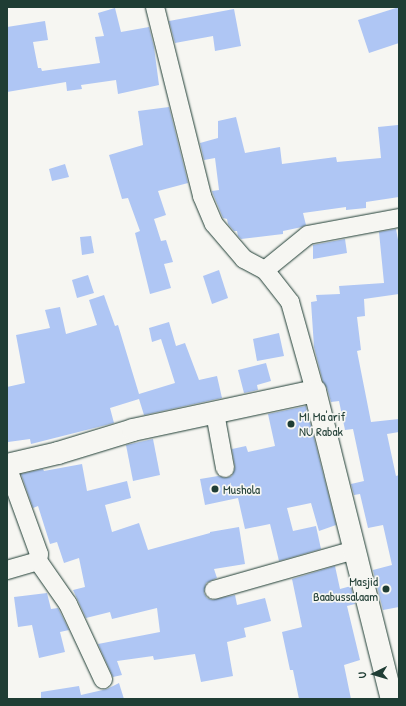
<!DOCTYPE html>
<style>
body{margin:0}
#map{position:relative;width:406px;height:706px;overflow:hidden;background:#f6f6f2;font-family:"Patrick Hand",sans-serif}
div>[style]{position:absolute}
.building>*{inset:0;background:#afc6f4}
.roads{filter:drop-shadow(0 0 1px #1f3d34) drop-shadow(0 0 1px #1f3d34)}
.street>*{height:18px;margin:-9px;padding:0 9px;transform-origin:9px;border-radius:9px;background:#f6f6f2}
.secondary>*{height:22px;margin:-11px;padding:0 11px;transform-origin:11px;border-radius:11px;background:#f6f6f2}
.dots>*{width:11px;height:11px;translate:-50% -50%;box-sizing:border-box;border:2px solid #f6f6f2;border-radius:50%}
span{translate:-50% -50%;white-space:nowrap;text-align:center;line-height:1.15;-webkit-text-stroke:3.5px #f6f6f2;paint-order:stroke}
.poi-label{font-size:13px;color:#1f3d34}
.left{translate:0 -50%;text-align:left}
.right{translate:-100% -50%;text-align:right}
.frame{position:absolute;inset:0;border:8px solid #1f3d34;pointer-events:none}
.north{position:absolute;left:354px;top:654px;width:40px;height:40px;-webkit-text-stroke:3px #f6f6f2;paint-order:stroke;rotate:265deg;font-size:11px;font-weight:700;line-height:16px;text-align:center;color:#1f3d34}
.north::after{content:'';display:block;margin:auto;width:14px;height:18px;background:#1f3d34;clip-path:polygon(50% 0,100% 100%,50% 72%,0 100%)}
</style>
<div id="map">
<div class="building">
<div style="clip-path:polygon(399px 7px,399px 43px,369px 53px,358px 20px)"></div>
<div style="clip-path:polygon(115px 8px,121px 32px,149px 27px,154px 47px,159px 85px,118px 94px,116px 80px,81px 85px,82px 89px,67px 91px,66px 82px,7px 92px,7px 27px,45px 21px,48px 40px,33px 42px,38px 68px,41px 68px,42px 71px,100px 63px,95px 37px,104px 36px,98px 13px)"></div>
<div style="clip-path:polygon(234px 9px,241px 46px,215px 51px,213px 36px,175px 43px,169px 21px)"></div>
<div style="clip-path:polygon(169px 107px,188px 183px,158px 191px,166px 215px,154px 219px,161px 241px,166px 240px,173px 262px,164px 264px,171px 288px,150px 294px,135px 233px,140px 231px,128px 198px,122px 199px,109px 155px,143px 145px,138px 111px)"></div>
<div style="clip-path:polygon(236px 117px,245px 153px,280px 147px,282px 164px,336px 157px,337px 162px,381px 158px,378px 127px,398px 125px,399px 197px,366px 202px,366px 208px,346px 210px,346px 207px,303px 213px,306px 225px,302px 227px,283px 231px,283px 234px,241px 239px,238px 236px,237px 231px,234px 231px,228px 224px,227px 219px,223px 218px,213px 194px,212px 191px,219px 190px,215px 158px,204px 160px,200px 143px,218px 138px,218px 121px)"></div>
<div style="clip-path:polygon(65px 164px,69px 177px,52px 181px,49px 169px)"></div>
<div style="clip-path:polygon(396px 229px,399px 245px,399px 294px,364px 299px,365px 316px,357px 317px,361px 350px,357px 351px,371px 422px,399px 419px,399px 432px,387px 434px,396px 476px,399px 475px,399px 607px,383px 610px,373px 570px,392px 565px,383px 525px,368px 528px,360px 494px,354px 495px,351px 484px,364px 481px,353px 429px,345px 430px,339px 401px,331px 402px,327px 388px,323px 382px,314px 347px,311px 302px,317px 301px,316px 295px,340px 294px,339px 286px,384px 283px,379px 232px)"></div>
<div style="clip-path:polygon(91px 236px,94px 253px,82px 255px,80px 237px)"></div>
<div style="clip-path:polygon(345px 239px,347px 253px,313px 259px,313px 245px)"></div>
<div style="clip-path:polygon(219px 270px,228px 298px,212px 304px,203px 276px)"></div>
<div style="clip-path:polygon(88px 275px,94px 293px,77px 298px,72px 280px)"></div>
<div style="clip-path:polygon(104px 295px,115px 326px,118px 325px,139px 394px,175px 383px,161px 339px,152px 342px,149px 328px,169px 322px,176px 346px,185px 343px,199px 380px,217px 376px,222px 398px,144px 415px,139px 399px,110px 408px,114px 423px,31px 444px,30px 439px,8px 442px,7px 387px,25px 383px,16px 335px,50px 328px,45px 310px,60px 307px,66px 334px,97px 325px,89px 300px)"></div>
<div style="clip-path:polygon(279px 333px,284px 356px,257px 361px,253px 339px)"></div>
<div style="clip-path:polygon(266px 363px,271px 381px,257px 385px,258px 390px,244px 393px,238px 370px)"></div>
<div style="clip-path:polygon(306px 406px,336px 525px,319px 531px,311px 503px,287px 508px,293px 531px,316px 526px,321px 549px,279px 561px,270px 524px,245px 529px,238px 498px,205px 505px,200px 479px,218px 476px,226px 478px,232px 476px,235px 467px,232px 449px,246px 446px,248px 452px,275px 446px,268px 414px)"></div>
<div style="clip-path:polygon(153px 439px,160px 475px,133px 481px,126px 445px)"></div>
<div style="clip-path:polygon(82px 464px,87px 491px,127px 481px,131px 498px,105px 505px,112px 532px,139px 523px,148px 550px,210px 533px,210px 532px,239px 527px,245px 564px,214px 569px,217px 578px,206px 583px,204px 593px,207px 598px,212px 600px,235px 595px,237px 605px,265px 598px,271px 621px,244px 628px,246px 637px,227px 642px,233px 676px,201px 682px,195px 654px,154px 660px,153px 656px,117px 661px,122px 675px,113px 677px,98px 644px,160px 632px,157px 608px,112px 619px,110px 612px,86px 618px,73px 590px,85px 587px,79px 558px,64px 563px,57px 542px,50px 544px,38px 506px,33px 508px,21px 474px,43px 469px,44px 471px)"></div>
<div style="clip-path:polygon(335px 566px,340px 589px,351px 586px,355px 604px,347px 606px,360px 660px,344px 665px,351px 699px,299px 699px,293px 670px,290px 670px,282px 632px,302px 627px,292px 579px)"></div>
<div style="clip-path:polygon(47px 593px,51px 609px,58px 608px,69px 630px,60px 632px,65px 652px,39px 658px,32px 625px,18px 627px,14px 597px)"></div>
<div style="clip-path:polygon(119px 683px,124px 699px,41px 699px,41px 692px,79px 686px,81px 695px,107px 689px)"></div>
</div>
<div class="roads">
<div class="street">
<div style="left:155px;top:7px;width:195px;rotate:76deg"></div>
<div style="left:202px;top:196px;width:30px;rotate:67deg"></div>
<div style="left:214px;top:224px;width:46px;rotate:49.4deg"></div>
<div style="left:244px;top:259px;width:24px;rotate:28deg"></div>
<div style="left:265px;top:270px;width:41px;rotate:52deg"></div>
<div style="left:290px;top:302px;width:92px;rotate:74.3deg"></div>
<div style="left:265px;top:270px;width:55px;rotate:-39.1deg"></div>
<div style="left:308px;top:235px;width:93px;rotate:-10.6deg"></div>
<div style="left:215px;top:413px;width:56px;rotate:79.7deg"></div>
<div style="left:38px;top:561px;width:52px;rotate:55.1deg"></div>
<div style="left:68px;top:604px;width:83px;rotate:65deg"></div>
<div style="left:7px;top:570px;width:32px;rotate:-16deg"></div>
<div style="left:38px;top:561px;width:7px;rotate:-82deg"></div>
<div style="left:39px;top:554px;width:94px;rotate:-110deg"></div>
<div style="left:214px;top:590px;width:146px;rotate:-15.9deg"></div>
</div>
<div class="secondary">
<div style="left:7px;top:465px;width:52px;rotate:-13.2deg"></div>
<div style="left:58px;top:453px;width:78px;rotate:-17deg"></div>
<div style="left:133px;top:430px;width:186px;rotate:-12.1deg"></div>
<div style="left:315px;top:391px;width:317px;rotate:76deg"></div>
</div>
</div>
<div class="dots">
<div style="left:291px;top:424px;background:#1f3d34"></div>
<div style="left:215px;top:489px;background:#1f3d34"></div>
<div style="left:386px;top:589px;background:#1f3d34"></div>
</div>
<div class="poi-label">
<span class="left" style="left:299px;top:424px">MI Ma'arif<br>NU Rabak</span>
<span class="left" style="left:223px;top:489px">Mushola</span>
<span class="right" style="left:378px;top:589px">Masjid<br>Baabussalaam</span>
</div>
<div class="frame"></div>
<div class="north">U</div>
</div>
